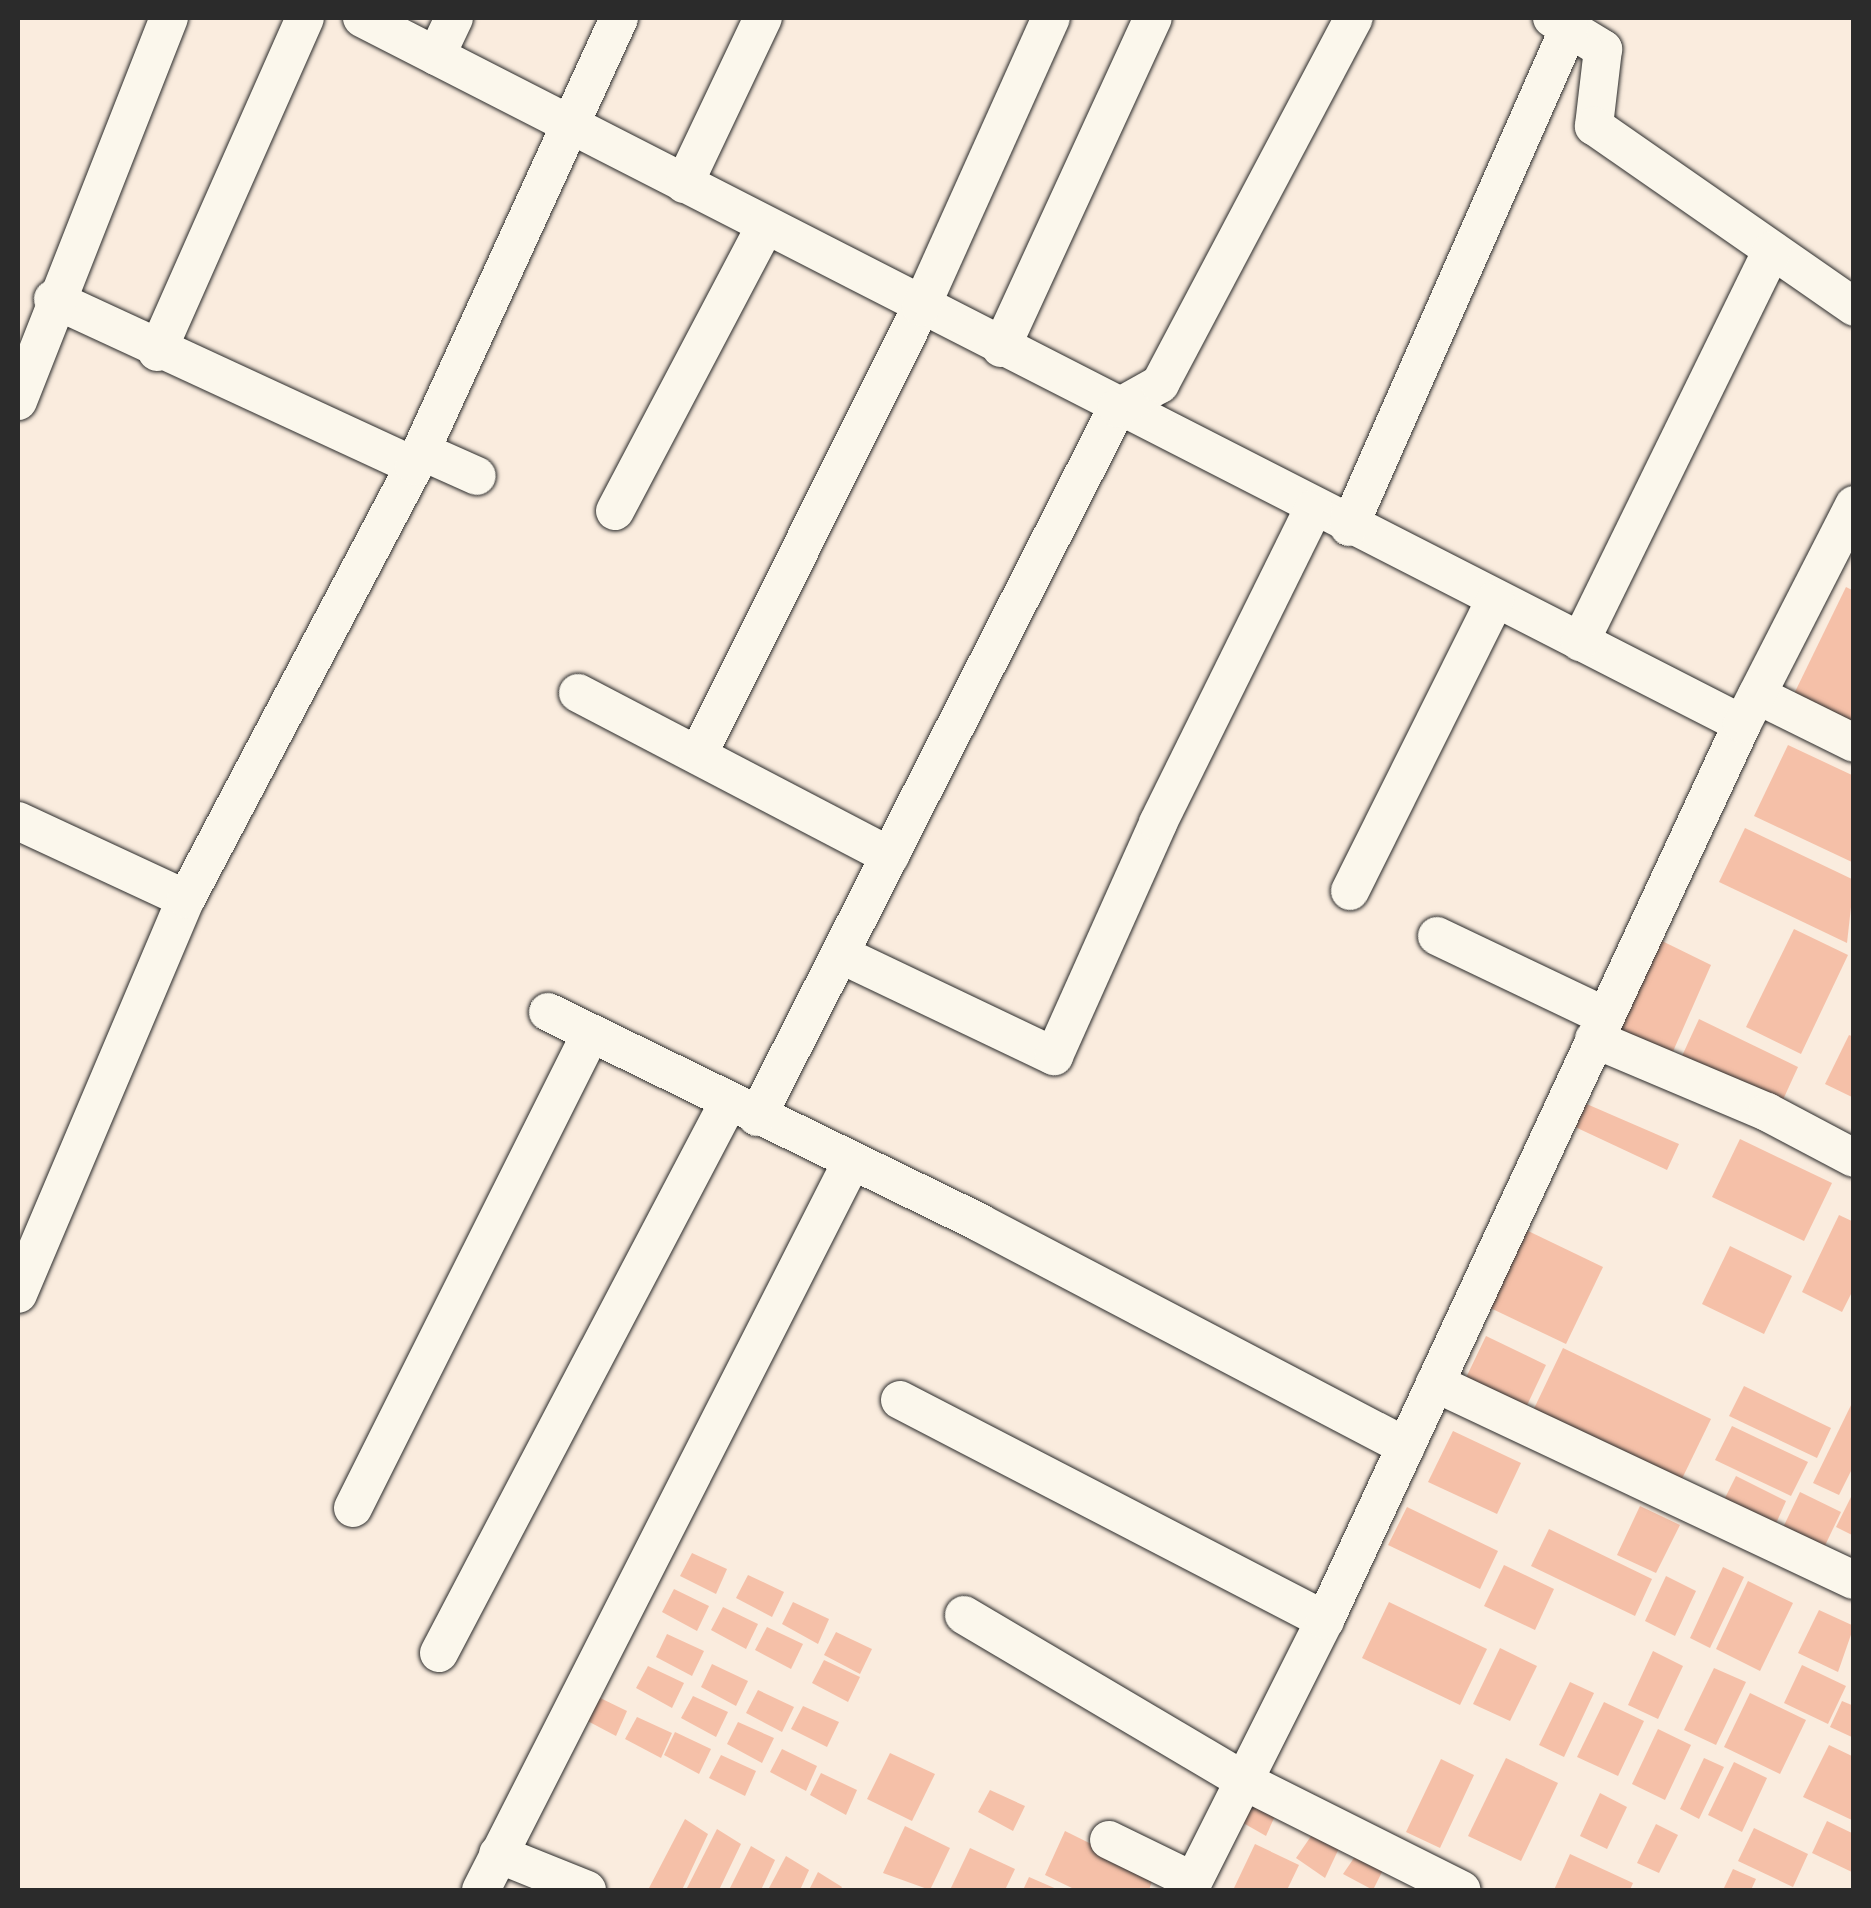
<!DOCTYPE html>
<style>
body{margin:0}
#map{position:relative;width:1871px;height:1908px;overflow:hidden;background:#faecde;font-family:"Patrick Hand",sans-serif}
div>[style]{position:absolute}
.building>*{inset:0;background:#f5c0a8}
.roads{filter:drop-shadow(0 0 2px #2b2b2b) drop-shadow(0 0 2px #2b2b2b)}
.minor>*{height:38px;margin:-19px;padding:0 19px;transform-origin:19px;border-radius:19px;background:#fbf7ec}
span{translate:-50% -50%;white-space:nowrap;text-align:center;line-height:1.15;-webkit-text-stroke:9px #fbf7ec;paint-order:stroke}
.frame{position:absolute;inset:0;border:20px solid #2b2b2b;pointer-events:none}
</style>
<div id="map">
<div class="building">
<div style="clip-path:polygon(1846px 587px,1854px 591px,1854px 727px,1792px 698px)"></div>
<div style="clip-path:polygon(1788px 745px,1854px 776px,1854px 863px,1754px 816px)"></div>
<div style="clip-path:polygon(1745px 828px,1854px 880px,1847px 943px,1719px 882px)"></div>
<div style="clip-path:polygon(1794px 929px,1848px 955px,1801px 1054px,1746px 1027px)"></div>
<div style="clip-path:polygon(1658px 939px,1711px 965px,1671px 1056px,1613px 1028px)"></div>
<div style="clip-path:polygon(1699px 1019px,1798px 1067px,1781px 1104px,1682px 1056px)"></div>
<div style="clip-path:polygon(1849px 1035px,1854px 1037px,1854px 1098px,1825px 1084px)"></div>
<div style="clip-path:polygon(1582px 1102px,1679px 1144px,1667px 1170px,1573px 1126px)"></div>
<div style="clip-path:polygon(1740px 1139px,1832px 1183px,1804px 1241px,1712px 1197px)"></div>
<div style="clip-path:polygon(1839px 1215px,1854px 1222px,1854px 1288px,1842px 1312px,1802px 1292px)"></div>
<div style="clip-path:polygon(1520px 1227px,1603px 1267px,1566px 1344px,1482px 1304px)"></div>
<div style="clip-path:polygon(1730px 1246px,1792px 1276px,1764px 1334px,1702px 1304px)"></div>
<div style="clip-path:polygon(1486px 1336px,1546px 1365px,1522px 1416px,1462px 1386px)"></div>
<div style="clip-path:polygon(1563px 1348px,1711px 1419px,1677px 1489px,1529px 1419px)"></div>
<div style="clip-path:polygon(1744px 1386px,1831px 1428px,1817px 1458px,1729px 1416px)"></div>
<div style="clip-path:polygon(1854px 1399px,1854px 1465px,1839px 1495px,1813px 1483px)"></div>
<div style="clip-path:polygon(1732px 1426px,1808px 1462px,1791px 1496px,1715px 1460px)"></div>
<div style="clip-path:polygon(1453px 1431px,1521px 1463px,1497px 1514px,1428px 1482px)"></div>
<div style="clip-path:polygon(1736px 1476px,1786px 1501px,1770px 1537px,1718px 1512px)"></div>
<div style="clip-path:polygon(1854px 1491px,1854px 1536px,1836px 1527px)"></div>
<div style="clip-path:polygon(1800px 1492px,1841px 1512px,1820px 1556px,1779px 1536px)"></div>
<div style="clip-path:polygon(1640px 1506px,1680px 1525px,1656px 1573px,1617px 1555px)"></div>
<div style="clip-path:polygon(1407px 1507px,1498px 1551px,1480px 1589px,1388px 1545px)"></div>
<div style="clip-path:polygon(1549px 1529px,1652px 1579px,1635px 1616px,1531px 1566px)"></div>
<div style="clip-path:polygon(692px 1553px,727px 1569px,716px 1594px,680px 1576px)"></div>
<div style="clip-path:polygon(1504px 1565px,1554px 1589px,1535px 1630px,1484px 1606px)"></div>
<div style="clip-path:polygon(1723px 1567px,1744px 1577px,1710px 1648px,1690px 1638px)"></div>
<div style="clip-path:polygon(748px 1575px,784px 1592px,772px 1617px,736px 1598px)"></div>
<div style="clip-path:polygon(1666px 1576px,1696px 1591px,1675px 1636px,1645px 1621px)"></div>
<div style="clip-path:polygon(1748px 1581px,1793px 1603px,1760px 1671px,1716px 1649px)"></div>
<div style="clip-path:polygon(674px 1589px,709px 1606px,697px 1631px,662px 1612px)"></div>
<div style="clip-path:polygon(793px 1602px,829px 1619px,818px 1644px,782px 1624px)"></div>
<div style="clip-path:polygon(1389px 1602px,1487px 1649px,1460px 1705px,1362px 1658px)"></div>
<div style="clip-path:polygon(723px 1607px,758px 1624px,746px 1649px,711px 1630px)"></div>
<div style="clip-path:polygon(1819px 1610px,1854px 1626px,1838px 1672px,1798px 1653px)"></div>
<div style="clip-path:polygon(767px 1627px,803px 1644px,791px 1669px,755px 1650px)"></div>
<div style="clip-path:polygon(836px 1632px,872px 1649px,860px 1674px,824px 1655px)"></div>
<div style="clip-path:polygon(667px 1634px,704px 1651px,692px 1676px,656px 1657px)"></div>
<div style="clip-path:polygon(1500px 1648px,1537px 1666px,1510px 1721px,1473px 1704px)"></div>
<div style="clip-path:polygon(1653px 1651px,1683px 1666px,1658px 1719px,1628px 1705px)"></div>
<div style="clip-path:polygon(824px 1660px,860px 1677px,848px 1702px,812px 1683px)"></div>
<div style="clip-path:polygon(712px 1664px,748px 1681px,736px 1706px,701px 1687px)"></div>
<div style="clip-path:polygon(1802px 1665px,1846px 1686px,1828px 1724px,1784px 1703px)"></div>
<div style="clip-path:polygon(648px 1666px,684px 1683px,672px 1708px,636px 1688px)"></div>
<div style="clip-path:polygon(1714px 1668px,1746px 1682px,1716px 1745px,1684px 1730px)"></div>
<div style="clip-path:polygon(1570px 1682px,1594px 1693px,1564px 1757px,1539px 1745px)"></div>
<div style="clip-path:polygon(758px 1690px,794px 1707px,782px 1732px,746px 1713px)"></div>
<div style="clip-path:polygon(1750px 1693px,1806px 1720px,1780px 1774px,1724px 1747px)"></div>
<div style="clip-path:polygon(592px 1694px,627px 1711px,616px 1736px,580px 1717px)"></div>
<div style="clip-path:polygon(693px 1696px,728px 1712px,716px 1737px,681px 1718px)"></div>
<div style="clip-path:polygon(1842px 1701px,1854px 1706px,1854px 1738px,1830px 1727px)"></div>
<div style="clip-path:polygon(1604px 1702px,1644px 1721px,1618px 1776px,1577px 1757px)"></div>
<div style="clip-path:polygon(803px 1706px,839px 1722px,827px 1747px,791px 1729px)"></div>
<div style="clip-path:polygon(637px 1717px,672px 1733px,661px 1758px,625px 1739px)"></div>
<div style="clip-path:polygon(738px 1722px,774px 1738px,762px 1763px,727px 1744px)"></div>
<div style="clip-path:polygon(1658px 1729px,1691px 1745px,1665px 1800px,1632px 1784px)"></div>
<div style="clip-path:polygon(675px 1732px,711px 1749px,699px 1774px,664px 1755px)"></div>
<div style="clip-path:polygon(1829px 1745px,1854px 1757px,1854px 1821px,1803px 1797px)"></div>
<div style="clip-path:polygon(782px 1749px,817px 1766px,806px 1791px,770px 1772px)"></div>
<div style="clip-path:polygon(890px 1753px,935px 1774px,912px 1821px,867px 1799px)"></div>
<div style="clip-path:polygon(721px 1755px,756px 1771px,745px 1796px,709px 1778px)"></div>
<div style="clip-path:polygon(1506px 1758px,1558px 1783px,1521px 1861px,1468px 1836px)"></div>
<div style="clip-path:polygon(1704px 1758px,1724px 1767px,1699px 1819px,1680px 1809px)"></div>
<div style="clip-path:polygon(1441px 1759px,1474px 1775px,1440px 1848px,1406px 1832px)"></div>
<div style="clip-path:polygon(1734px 1762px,1767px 1778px,1742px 1832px,1708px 1815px)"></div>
<div style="clip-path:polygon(821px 1773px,857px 1790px,846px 1815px,810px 1795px)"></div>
<div style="clip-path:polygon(990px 1790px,1025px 1806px,1013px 1831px,978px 1812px)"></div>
<div style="clip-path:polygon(1251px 1792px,1279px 1807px,1266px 1836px,1238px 1820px)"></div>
<div style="clip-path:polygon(1600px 1793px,1627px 1807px,1607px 1849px,1580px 1836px)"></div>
<div style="clip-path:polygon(685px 1819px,708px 1834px,682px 1890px,648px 1890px)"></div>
<div style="clip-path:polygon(1827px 1821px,1854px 1834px,1854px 1873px,1812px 1853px)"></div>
<div style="clip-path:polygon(1656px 1824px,1678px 1835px,1659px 1873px,1637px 1863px)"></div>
<div style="clip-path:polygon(905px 1826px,950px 1848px,930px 1890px,883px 1873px)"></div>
<div style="clip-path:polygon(1318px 1826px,1341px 1844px,1325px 1878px,1296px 1858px)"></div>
<div style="clip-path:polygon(1754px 1828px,1808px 1854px,1793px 1887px,1738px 1861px)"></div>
<div style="clip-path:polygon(717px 1829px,741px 1844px,719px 1890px,686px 1890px)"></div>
<div style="clip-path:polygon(1065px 1831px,1154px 1875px,1149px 1890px,1076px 1890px,1045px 1875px)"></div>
<div style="clip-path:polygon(1365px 1842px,1388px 1860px,1373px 1890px,1343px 1874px)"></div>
<div style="clip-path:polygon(1255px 1844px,1299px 1865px,1287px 1890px,1234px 1888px)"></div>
<div style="clip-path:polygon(751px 1846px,775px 1860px,761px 1890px,729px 1890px)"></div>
<div style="clip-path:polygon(970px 1848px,1015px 1869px,1005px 1890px,950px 1890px)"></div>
<div style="clip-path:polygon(1570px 1854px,1633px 1883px,1630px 1890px,1554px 1890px)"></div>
<div style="clip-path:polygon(786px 1856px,809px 1870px,800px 1890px,768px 1890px)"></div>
<div style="clip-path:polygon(1733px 1869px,1756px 1879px,1751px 1890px,1723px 1890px)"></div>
<div style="clip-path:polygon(818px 1872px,842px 1887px,840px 1890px,809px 1890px)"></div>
<div style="clip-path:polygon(1029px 1877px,1059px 1890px,1023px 1890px)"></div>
</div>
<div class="roads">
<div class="minor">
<div style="left:362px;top:18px;width:1550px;rotate:27.09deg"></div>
<div style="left:1552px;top:18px;width:60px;rotate:31.3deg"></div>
<div style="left:1603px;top:49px;width:78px;rotate:96.7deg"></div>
<div style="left:1594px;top:126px;width:317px;rotate:34.8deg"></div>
<div style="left:436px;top:56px;width:42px;rotate:-64.7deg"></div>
<div style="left:684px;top:184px;width:184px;rotate:-64.6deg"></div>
<div style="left:53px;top:299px;width:398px;rotate:24.8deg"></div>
<div style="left:1001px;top:348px;width:363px;rotate:-65.3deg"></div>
<div style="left:157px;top:352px;width:365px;rotate:-66.1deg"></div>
<div style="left:18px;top:401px;width:412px;rotate:-68.5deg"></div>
<div style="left:421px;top:451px;width:61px;rotate:24.1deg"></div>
<div style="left:615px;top:511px;width:322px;rotate:-62.2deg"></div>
<div style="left:1349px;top:527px;width:545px;rotate:-66.21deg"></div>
<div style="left:1580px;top:642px;width:436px;rotate:-63.9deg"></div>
<div style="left:578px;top:693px;width:352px;rotate:27.6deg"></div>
<div style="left:1757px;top:695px;width:108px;rotate:26.3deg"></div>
<div style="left:698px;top:755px;width:500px;rotate:-63.54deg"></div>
<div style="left:921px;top:307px;width:317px;rotate:-65.8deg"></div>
<div style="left:18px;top:821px;width:185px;rotate:24.9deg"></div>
<div style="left:1350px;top:891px;width:325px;rotate:-63.5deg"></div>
<div style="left:1437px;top:936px;width:186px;rotate:25.5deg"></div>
<div style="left:842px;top:955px;width:235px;rotate:25.5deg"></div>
<div style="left:1054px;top:1056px;width:255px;rotate:-65.9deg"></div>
<div style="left:1158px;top:823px;width:350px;rotate:-63.7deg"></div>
<div style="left:548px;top:1012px;width:481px;rotate:26deg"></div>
<div style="left:980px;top:1223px;width:481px;rotate:27.7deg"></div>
<div style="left:1594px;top:1039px;width:188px;rotate:22.9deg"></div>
<div style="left:1767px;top:1112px;width:98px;rotate:27.9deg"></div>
<div style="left:757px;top:1117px;width:795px;rotate:-63.08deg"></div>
<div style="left:1117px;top:408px;width:49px;rotate:-29.2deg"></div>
<div style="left:1160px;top:384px;width:414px;rotate:-62.1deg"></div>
<div style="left:18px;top:1294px;width:429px;rotate:-67deg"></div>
<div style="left:186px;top:899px;width:489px;rotate:-62.2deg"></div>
<div style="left:414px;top:466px;width:493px;rotate:-65.4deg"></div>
<div style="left:1435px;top:1383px;width:463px;rotate:25.2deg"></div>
<div style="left:900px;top:1400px;width:479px;rotate:27.4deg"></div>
<div style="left:353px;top:1508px;width:531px;rotate:-63.39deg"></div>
<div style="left:964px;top:1615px;width:328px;rotate:30.6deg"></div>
<div style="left:1246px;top:1782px;width:241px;rotate:26.6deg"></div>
<div style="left:439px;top:1653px;width:621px;rotate:-62.28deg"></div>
<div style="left:1109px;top:1840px;width:93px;rotate:26deg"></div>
<div style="left:498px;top:1854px;width:96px;rotate:22deg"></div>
<div style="left:481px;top:1890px;width:818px;rotate:-63.03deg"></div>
<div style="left:1189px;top:1890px;width:302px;rotate:-63.3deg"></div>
<div style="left:1325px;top:1620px;width:988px;rotate:-65.04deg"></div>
<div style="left:1742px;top:724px;width:246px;rotate:-62.9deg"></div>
</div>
</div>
<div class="frame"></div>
</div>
